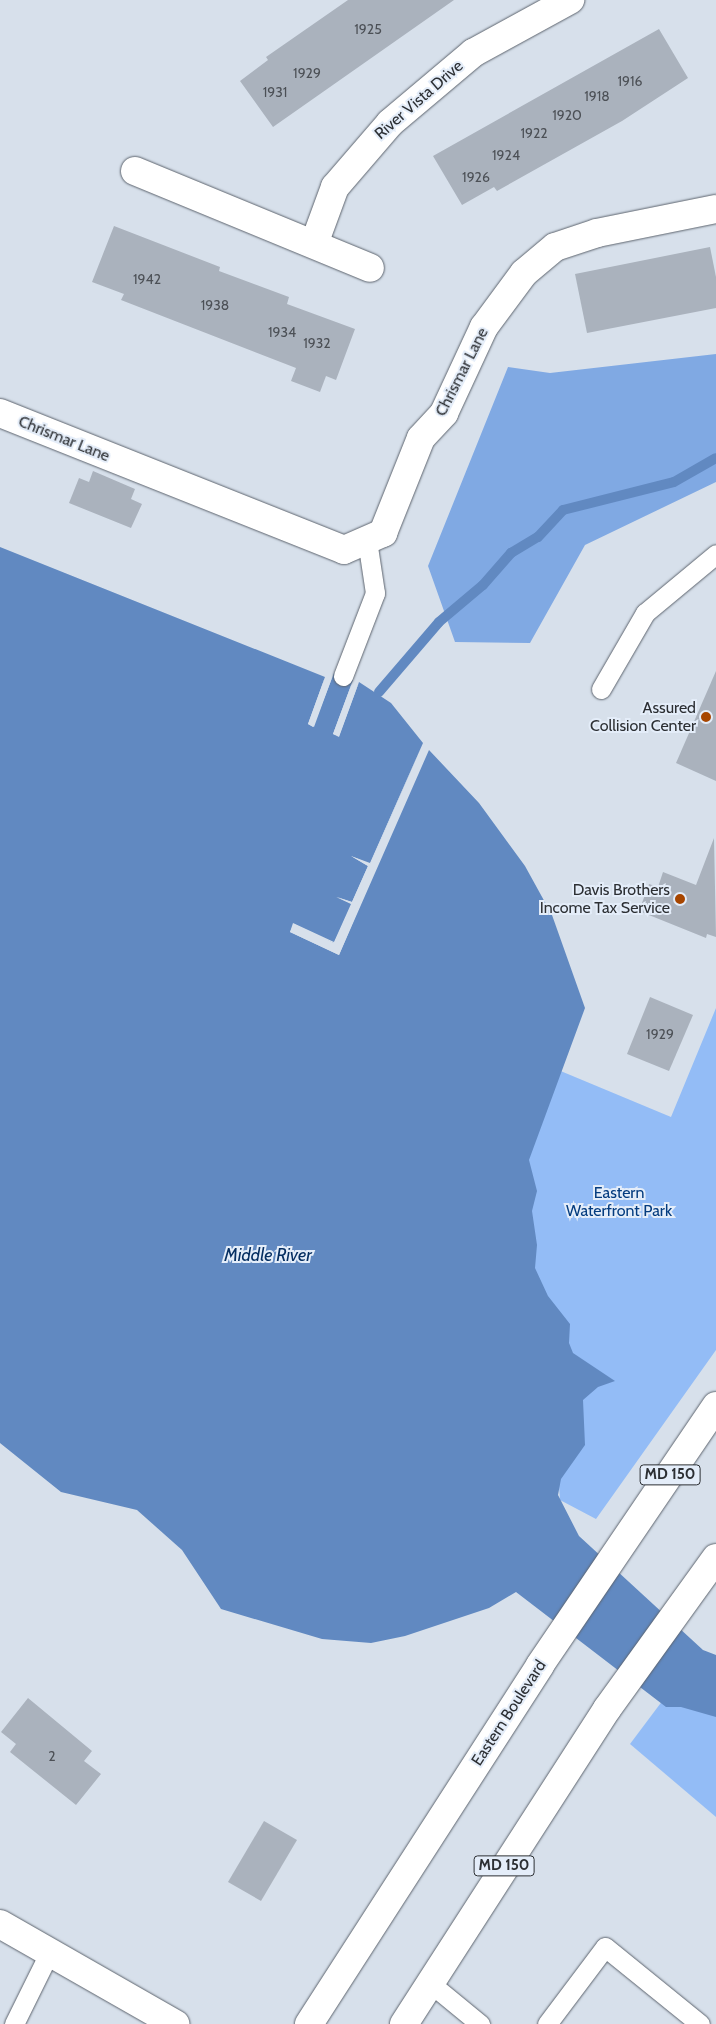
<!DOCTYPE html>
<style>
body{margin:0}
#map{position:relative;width:716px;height:2024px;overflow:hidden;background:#d7e0eb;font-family:Cabin,sans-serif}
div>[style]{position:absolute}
.green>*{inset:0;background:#93bcf6}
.forest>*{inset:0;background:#80a9e3}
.water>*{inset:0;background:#6189c1}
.pier>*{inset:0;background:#d7e0eb}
.stream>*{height:10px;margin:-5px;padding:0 5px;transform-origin:5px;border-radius:5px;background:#6189c1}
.building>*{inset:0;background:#aab2bd}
.roads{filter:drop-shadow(0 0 1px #5d646e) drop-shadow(0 0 1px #5d646e)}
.service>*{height:19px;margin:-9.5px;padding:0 9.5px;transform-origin:9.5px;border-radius:9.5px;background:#fff}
.minor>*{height:28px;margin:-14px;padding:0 14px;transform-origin:14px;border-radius:14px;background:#fff}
.primary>*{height:28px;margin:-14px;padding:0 14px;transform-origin:14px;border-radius:14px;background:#fff}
.dots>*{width:14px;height:14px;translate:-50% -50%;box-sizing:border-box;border:2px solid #e4edf9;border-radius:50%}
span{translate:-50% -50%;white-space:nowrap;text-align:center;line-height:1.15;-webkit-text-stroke:4px #e4edf9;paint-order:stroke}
.number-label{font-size:14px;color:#4c5056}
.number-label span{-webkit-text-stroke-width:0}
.shield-label span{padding:1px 4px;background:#e4edf9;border:1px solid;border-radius:4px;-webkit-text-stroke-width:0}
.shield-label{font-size:15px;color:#2c2f33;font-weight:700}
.street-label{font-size:16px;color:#2c2f33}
.poi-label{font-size:16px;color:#2c2f33}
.right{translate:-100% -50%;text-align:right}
.park-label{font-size:16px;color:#043c7f}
.water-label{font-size:18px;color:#062f62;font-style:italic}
</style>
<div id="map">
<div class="green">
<div style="clip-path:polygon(716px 1008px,716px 1350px,596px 1519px,560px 1500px,555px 1430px,521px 1205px,538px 1089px,551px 1067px,671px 1117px)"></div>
<div style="clip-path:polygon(669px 1692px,716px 1701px,716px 1817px,630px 1744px)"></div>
</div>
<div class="forest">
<div style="clip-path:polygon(716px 354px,716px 482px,585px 545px,530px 643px,455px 642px,428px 566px,508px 367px,550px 373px)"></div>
</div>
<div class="water">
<div style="clip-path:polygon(0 547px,325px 677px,308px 724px,313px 727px,334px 673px,353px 680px,333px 734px,339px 736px,359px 682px,391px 703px,423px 743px,370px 864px,351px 856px,368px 866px,352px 902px,337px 897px,352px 904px,334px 943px,294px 924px,290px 932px,339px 955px,429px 750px,479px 803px,525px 866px,552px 915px,585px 1008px,529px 1160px,537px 1191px,532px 1211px,537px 1245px,535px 1268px,548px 1296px,570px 1324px,569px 1343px,573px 1353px,615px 1381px,598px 1387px,583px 1400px,585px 1445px,561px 1479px,558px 1495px,579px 1536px,703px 1650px,716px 1655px,716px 1717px,681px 1707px,666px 1707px,516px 1592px,489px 1608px,405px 1636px,371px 1643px,322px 1639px,221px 1609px,182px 1550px,137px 1510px,61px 1492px,0 1443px)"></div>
</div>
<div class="pier">
<div style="clip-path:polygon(333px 675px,314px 727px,308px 724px,325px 677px,312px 723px)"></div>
<div style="clip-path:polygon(353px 680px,336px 733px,359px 682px,339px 737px,333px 734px)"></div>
<div style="clip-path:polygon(423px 743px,336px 944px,295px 927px,293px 931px,337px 952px,427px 748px,339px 955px,290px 932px,293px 923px,334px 942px,351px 904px,336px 897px,352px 902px,368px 866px,351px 856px,370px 863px)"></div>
</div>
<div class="stream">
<div style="left:379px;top:692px;width:92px;rotate:-49.4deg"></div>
<div style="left:439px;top:622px;width:57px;rotate:-40.1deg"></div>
<div style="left:483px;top:585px;width:43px;rotate:-48.8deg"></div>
<div style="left:511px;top:553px;width:31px;rotate:-31deg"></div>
<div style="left:538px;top:537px;width:37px;rotate:-47deg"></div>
<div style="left:563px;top:510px;width:114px;rotate:-14.2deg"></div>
<div style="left:674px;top:482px;width:48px;rotate:-29.7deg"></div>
</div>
<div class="building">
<div style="clip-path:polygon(348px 0,454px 0,273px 127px,240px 81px,268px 60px,266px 57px)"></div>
<div style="clip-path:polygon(659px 29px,688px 78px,622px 121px,497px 191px,494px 187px,462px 205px,433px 156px)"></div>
<div style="clip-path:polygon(114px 226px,220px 267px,219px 271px,289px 297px,287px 304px,355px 329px,336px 380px,326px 376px,320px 392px,291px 381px,296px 368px,121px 300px,124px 294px,92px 282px)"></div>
<div style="clip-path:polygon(710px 247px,716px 277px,716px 308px,587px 333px,575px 274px)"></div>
<div style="clip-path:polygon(93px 471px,135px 489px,131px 499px,142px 504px,131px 528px,69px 503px,79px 478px,89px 482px)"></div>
<div style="clip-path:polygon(716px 671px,716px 781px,676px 763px)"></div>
<div style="clip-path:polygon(714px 838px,716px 937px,707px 934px,706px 938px,639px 911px,649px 884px,658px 887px,663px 872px,696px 885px)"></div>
<div style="clip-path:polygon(650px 997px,693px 1015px,669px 1071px,627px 1054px)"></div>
<div style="clip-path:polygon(28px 1698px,92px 1751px,84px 1761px,101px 1774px,76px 1805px,10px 1752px,16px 1744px,1px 1732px)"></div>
<div style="clip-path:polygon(264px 1821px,297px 1840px,261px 1901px,228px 1882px)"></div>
</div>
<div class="roads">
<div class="service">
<div style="left:343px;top:676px;width:89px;rotate:-68.9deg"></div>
<div style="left:375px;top:593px;width:54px;rotate:-98.6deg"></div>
<div style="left:601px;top:689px;width:88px;rotate:-59.9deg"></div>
<div style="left:645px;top:613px;width:92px;rotate:-39.7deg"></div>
<div style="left:430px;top:1983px;width:65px;rotate:39.4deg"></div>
<div style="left:14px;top:2024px;width:81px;rotate:-63.7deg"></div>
<div style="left:547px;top:2024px;width:96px;rotate:-53deg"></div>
<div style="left:605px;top:1947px;width:122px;rotate:39deg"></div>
</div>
<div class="minor">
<div style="left:135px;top:171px;width:254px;rotate:22.4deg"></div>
<div style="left:314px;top:244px;width:61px;rotate:-69.8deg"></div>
<div style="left:335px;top:187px;width:84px;rotate:-49.3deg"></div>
<div style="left:390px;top:123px;width:109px;rotate:-40.1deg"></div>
<div style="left:473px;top:53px;width:111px;rotate:-28.7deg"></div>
<div style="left:0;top:413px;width:370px;rotate:21.7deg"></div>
<div style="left:344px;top:550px;width:43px;rotate:-23.6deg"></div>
<div style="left:383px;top:533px;width:102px;rotate:-68.2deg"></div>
<div style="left:421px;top:438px;width:34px;rotate:-47deg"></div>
<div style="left:444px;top:413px;width:95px;rotate:-65.1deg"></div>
<div style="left:484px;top:327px;width:67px;rotate:-53.5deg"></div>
<div style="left:524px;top:273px;width:40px;rotate:-40deg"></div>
<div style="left:555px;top:247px;width:44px;rotate:-18.4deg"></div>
<div style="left:597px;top:233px;width:121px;rotate:-11.4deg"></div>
<div style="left:0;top:1924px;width:202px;rotate:29.7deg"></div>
</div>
<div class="primary">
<div style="left:309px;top:2024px;width:427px;rotate:-57.2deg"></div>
<div style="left:540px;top:1665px;width:313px;rotate:-55.8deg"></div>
<div style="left:404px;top:2024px;width:375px;rotate:-57.2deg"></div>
<div style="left:607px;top:1709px;width:186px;rotate:-54.2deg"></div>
</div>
</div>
<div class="dots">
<div style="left:706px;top:717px;background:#a74600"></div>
<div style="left:680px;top:899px;background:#a74600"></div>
</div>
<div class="number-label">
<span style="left:368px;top:29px">1925</span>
<span style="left:307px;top:73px">1929</span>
<span style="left:630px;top:81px">1916</span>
<span style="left:275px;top:92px">1931</span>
<span style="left:597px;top:96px">1918</span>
<span style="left:567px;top:115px">1920</span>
<span style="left:534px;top:133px">1922</span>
<span style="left:506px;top:155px">1924</span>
<span style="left:476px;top:177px">1926</span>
<span style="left:147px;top:279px">1942</span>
<span style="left:215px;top:305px">1938</span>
<span style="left:282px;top:332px">1934</span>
<span style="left:317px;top:343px">1932</span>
<span style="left:660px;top:1034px">1929</span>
<span style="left:52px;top:1756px">2</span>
</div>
<div class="shield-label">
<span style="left:670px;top:1475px">MD 150</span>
<span style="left:504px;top:1866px">MD 150</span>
</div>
<div class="street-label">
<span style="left:419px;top:100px;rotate:-41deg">River Vista Drive</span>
<span style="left:462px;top:372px;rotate:-63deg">Chrismar Lane</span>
<span style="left:64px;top:439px;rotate:22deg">Chrismar Lane</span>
<span style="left:509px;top:1713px;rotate:-57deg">Eastern Boulevard</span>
</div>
<div class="poi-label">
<span class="right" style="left:696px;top:717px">Assured<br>Collision Center</span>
<span class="right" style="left:670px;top:899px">Davis Brothers<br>Income Tax Service</span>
</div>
<div class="park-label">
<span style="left:619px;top:1202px">Eastern<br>Waterfront Park</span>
</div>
<div class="water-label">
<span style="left:268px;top:1255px">Middle River</span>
</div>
</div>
